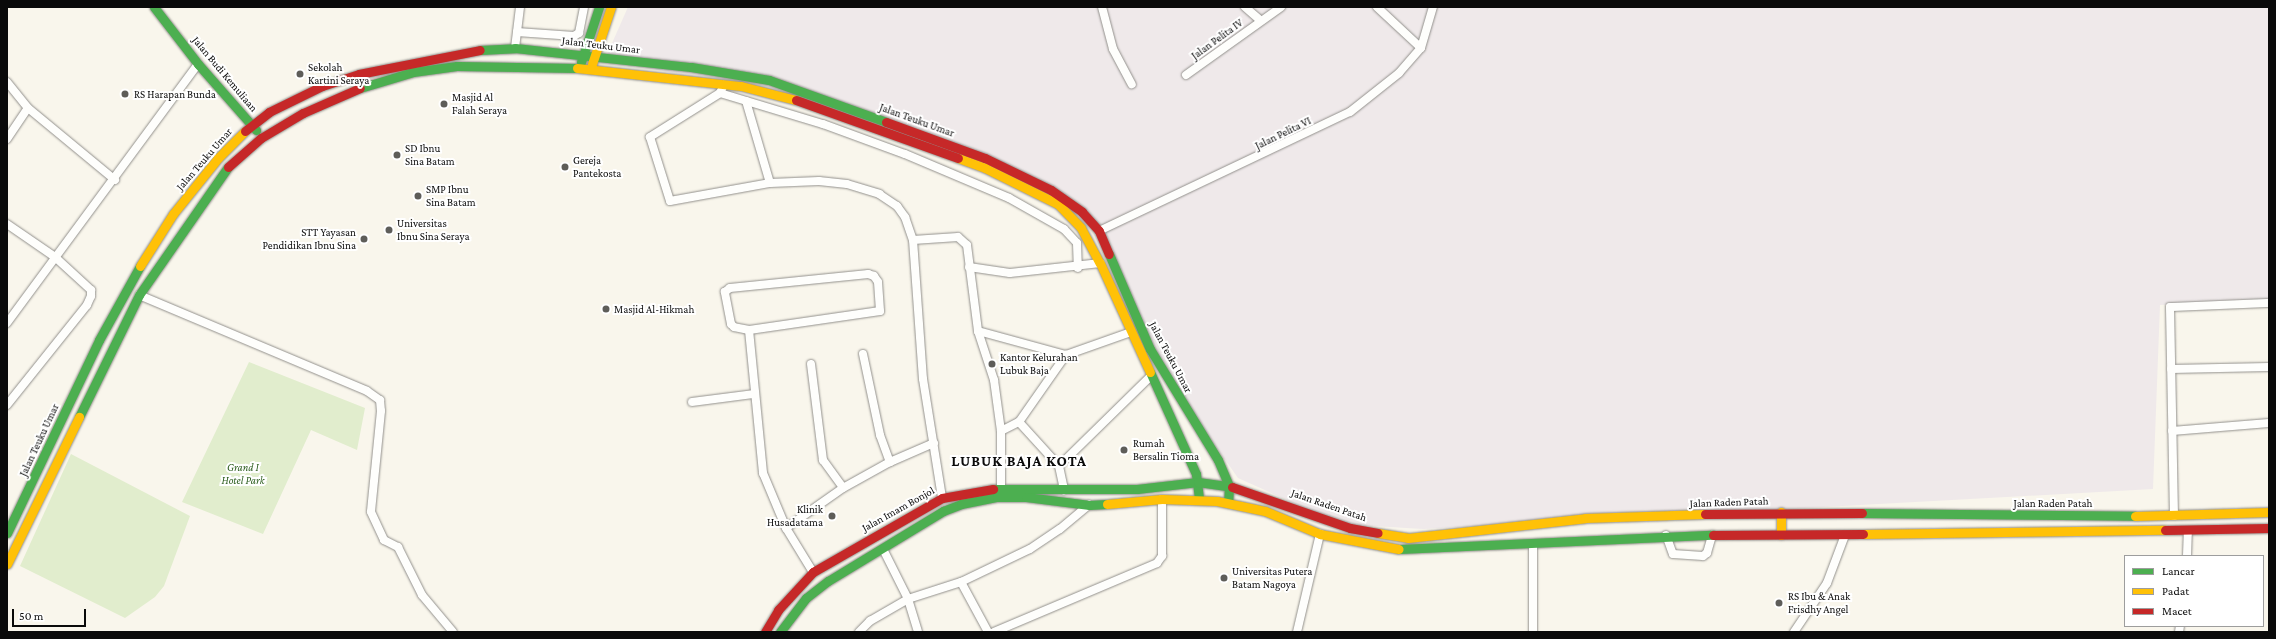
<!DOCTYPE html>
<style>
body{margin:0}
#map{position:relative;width:2276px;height:639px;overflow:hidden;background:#f9f6ec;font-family:"Crimson Pro",serif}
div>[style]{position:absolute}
.industrial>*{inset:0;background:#efe9ea}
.green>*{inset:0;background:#e1edcd}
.roads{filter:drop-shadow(0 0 1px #92908c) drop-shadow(0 0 1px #92908c)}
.street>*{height:8px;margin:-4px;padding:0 4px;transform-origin:4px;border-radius:4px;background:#fefefc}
.fast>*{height:9px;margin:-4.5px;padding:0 4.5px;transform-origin:4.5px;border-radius:4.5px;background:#4caf50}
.slow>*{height:9px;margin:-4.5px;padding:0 4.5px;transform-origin:4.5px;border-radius:4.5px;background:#ffc107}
.jam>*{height:9px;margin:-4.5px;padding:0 4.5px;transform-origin:4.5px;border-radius:4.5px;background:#c62828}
.dots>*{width:11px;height:11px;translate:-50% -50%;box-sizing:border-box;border:2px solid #fff;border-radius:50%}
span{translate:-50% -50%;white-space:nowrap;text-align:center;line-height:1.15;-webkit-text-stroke:4px #fff;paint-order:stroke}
.street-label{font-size:11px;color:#0a0a0a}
.poi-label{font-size:11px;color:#0a0a0a}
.left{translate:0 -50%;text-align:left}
.right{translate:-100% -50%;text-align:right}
.park-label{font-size:11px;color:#2c5d1e;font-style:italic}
.district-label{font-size:15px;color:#0a0a0a;font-weight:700;letter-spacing:1px}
.frame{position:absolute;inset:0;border:8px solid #0a0a0a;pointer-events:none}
.legend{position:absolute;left:2124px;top:555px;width:140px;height:72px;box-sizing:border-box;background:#fff;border:1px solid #9d9d9d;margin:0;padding:5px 7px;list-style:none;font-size:12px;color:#0a0a0a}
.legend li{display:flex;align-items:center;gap:8px;height:20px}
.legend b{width:20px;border:1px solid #9d9d9d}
.scale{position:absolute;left:12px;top:609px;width:74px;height:18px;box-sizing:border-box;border:2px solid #0a0a0a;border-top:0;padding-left:5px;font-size:12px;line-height:14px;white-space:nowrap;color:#0a0a0a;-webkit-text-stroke:3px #fff;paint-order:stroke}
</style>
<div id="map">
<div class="industrial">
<div style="clip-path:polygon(628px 7px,2269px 7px,2269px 300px,2160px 305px,2153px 489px,1423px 529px,1340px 524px,1238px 478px,1149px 351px,1100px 227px,971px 159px,792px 98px,605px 59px)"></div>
</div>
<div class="green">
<div style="clip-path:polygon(249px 362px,365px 408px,357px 450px,311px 430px,263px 534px,182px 502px)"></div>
<div style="clip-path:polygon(71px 454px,190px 516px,164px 586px,155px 597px,125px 618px,20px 566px)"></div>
</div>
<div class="roads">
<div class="street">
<div style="left:1102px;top:7px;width:43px;rotate:75.3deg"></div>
<div style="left:1113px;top:49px;width:40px;rotate:62deg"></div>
<div style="left:1245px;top:7px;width:20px;rotate:41deg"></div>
<div style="left:1377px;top:7px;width:60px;rotate:43deg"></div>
<div style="left:517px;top:32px;width:57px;rotate:4deg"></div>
<div style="left:574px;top:36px;width:6px;rotate:-31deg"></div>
<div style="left:579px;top:33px;width:26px;rotate:-79deg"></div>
<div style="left:515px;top:48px;width:41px;rotate:-83deg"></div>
<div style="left:1186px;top:75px;width:117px;rotate:-35.6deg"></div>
<div style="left:7px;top:82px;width:33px;rotate:51deg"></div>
<div style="left:28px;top:108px;width:113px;rotate:39.6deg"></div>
<div style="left:724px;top:85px;width:9px;rotate:117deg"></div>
<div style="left:720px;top:93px;width:83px;rotate:147.8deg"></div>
<div style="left:650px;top:137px;width:67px;rotate:72.6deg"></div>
<div style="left:670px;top:201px;width:102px;rotate:-10.2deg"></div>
<div style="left:770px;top:183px;width:49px;rotate:-2.3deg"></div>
<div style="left:819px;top:181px;width:28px;rotate:6deg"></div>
<div style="left:847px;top:184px;width:34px;rotate:17deg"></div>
<div style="left:879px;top:194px;width:22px;rotate:34deg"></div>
<div style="left:897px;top:206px;width:14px;rotate:54deg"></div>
<div style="left:905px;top:217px;width:24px;rotate:71deg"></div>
<div style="left:913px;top:240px;width:139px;rotate:85.9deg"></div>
<div style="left:923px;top:379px;width:121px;rotate:80.9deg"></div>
<div style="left:720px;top:93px;width:108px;rotate:16.8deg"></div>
<div style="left:823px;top:124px;width:87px;rotate:20.1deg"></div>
<div style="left:905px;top:154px;width:113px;rotate:22.9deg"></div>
<div style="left:1009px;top:198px;width:63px;rotate:29.4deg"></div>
<div style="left:1064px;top:229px;width:19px;rotate:47deg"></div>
<div style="left:1077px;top:243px;width:25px;rotate:88deg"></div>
<div style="left:746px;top:101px;width:85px;rotate:73.7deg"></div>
<div style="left:7px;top:139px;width:37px;rotate:-56deg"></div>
<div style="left:7px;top:224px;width:58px;rotate:34.5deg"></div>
<div style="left:55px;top:257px;width:49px;rotate:42.5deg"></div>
<div style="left:91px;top:290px;width:6px;rotate:90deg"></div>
<div style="left:91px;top:296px;width:10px;rotate:114deg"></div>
<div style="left:87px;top:305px;width:128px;rotate:128.7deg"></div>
<div style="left:1099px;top:231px;width:278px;rotate:-25.4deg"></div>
<div style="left:1350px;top:112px;width:63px;rotate:-38.5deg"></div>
<div style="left:1399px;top:73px;width:33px;rotate:-49deg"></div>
<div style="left:1421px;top:48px;width:43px;rotate:-73.7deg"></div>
<div style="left:913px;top:240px;width:45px;rotate:-3.8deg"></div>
<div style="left:958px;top:237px;width:12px;rotate:42deg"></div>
<div style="left:967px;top:245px;width:87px;rotate:82.7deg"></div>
<div style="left:978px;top:331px;width:52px;rotate:71.9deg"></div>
<div style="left:994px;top:380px;width:51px;rotate:82.2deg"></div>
<div style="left:1001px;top:431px;width:56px;rotate:90deg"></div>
<div style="left:969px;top:267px;width:41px;rotate:8.3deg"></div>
<div style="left:1010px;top:273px;width:91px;rotate:-6.3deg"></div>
<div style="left:868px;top:274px;width:6px;rotate:18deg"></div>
<div style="left:874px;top:276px;width:7px;rotate:56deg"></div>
<div style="left:878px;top:282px;width:29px;rotate:86deg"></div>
<div style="left:880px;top:311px;width:132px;rotate:171.7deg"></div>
<div style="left:749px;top:330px;width:15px;rotate:-169deg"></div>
<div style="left:734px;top:327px;width:4px;rotate:-135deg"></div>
<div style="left:731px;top:324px;width:33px;rotate:-101deg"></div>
<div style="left:725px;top:292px;width:6px;rotate:-39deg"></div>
<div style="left:730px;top:288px;width:139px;rotate:-5.8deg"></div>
<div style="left:139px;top:295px;width:247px;rotate:22.8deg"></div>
<div style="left:367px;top:391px;width:16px;rotate:35deg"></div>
<div style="left:380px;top:400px;width:11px;rotate:85deg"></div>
<div style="left:381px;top:411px;width:101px;rotate:95.7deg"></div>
<div style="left:371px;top:512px;width:31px;rotate:65deg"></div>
<div style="left:384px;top:540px;width:16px;rotate:27deg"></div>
<div style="left:398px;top:547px;width:54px;rotate:63.4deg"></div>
<div style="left:422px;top:595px;width:48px;rotate:50deg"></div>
<div style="left:7px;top:323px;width:322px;rotate:-53.6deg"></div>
<div style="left:749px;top:330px;width:144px;rotate:84.4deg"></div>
<div style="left:763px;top:473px;width:60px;rotate:67.3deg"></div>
<div style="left:786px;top:528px;width:52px;rotate:58.5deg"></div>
<div style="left:978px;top:331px;width:91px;rotate:15.3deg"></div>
<div style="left:863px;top:354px;width:83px;rotate:78.1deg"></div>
<div style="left:880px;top:435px;width:29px;rotate:70deg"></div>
<div style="left:811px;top:364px;width:97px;rotate:82.9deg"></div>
<div style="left:823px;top:460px;width:34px;rotate:54deg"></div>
<div style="left:2171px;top:369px;width:98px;rotate:-1.2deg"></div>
<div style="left:692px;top:402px;width:63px;rotate:-7.4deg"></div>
<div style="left:1019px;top:422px;width:59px;rotate:47.7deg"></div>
<div style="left:1059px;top:466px;width:25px;rotate:78deg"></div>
<div style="left:1001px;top:431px;width:20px;rotate:-27deg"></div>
<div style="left:1019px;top:422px;width:82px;rotate:-55deg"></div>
<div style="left:1066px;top:355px;width:69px;rotate:-19.5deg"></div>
<div style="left:2172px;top:431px;width:97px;rotate:-4.7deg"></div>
<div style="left:1059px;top:466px;width:127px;rotate:-44.4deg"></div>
<div style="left:2174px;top:516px;width:209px;rotate:-91.1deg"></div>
<div style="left:2170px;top:307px;width:99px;rotate:-2.3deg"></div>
<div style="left:786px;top:528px;width:70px;rotate:-35.1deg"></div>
<div style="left:843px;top:488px;width:54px;rotate:-29deg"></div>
<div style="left:890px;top:462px;width:48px;rotate:-23.4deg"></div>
<div style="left:1666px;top:535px;width:20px;rotate:70deg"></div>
<div style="left:1673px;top:554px;width:30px;rotate:4deg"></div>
<div style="left:1703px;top:556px;width:5px;rotate:-37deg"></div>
<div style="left:1707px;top:553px;width:19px;rotate:-74deg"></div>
<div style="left:883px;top:549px;width:56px;rotate:63.4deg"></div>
<div style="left:908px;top:599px;width:34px;rotate:73deg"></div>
<div style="left:2187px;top:556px;width:25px;rotate:-88deg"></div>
<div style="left:961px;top:582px;width:57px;rotate:61.6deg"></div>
<div style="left:859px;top:632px;width:16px;rotate:-45deg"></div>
<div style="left:870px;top:621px;width:44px;rotate:-30.1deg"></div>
<div style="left:908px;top:599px;width:56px;rotate:-17.8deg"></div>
<div style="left:961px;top:582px;width:76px;rotate:-25.6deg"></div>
<div style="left:1030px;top:549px;width:36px;rotate:-34deg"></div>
<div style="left:1060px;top:529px;width:38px;rotate:-40deg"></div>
<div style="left:994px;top:632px;width:177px;rotate:-22.9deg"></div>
<div style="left:1157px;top:563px;width:9px;rotate:-54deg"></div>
<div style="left:1162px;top:556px;width:57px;rotate:-90deg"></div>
<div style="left:1297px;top:632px;width:101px;rotate:-76.8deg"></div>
<div style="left:1533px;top:632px;width:89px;rotate:-90deg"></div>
<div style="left:1794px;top:632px;width:59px;rotate:-56deg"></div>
<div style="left:1827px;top:583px;width:51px;rotate:-69.4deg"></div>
<div style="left:2179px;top:632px;width:6px;rotate:-81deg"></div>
</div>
<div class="fast">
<div style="left:154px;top:7px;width:72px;rotate:52.3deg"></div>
<div style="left:198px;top:64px;width:88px;rotate:48.7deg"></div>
<div style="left:480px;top:50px;width:35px;rotate:-3deg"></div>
<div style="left:515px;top:48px;width:177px;rotate:6.2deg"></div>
<div style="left:691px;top:67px;width:79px;rotate:9.5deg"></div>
<div style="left:769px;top:80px;width:124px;rotate:19.7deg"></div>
<div style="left:581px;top:62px;width:58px;rotate:-71.9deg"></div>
<div style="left:360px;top:88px;width:55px;rotate:-16.8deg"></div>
<div style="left:413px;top:72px;width:44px;rotate:-7.8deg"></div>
<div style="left:457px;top:66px;width:120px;rotate:1deg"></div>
<div style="left:1109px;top:254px;width:103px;rotate:66.7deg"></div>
<div style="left:1150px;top:349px;width:130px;rotate:58.5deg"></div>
<div style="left:1218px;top:460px;width:28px;rotate:67deg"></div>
<div style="left:1229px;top:486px;width:17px;rotate:93deg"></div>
<div style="left:1150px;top:372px;width:112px;rotate:65.7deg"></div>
<div style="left:1196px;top:474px;width:26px;rotate:83deg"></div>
<div style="left:79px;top:417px;width:136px;rotate:-63.8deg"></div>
<div style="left:139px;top:295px;width:156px;rotate:-55.2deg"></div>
<div style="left:993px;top:489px;width:144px"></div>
<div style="left:1137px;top:489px;width:61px;rotate:-6.5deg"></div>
<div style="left:1198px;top:482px;width:34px;rotate:8deg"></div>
<div style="left:1862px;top:513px;width:273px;rotate:0.6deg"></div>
<div style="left:7px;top:533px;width:214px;rotate:-64.5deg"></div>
<div style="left:99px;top:340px;width:85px;rotate:-61deg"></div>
<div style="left:1399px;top:549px;width:314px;rotate:-2.6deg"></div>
<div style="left:780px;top:632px;width:43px;rotate:-52.6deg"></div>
<div style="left:806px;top:598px;width:28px;rotate:-38deg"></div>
<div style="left:828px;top:581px;width:135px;rotate:-31.3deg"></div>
<div style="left:943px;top:511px;width:19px;rotate:-21deg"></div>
<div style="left:961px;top:504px;width:37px;rotate:-11deg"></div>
<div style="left:997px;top:497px;width:29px"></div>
<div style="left:1026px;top:497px;width:64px;rotate:7.2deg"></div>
<div style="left:1089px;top:505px;width:18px;rotate:-3deg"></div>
</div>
<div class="slow">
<div style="left:592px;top:64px;width:60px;rotate:-71.6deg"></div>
<div style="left:577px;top:68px;width:165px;rotate:6.3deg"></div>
<div style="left:741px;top:86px;width:57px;rotate:14.3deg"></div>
<div style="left:958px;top:158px;width:29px;rotate:20deg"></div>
<div style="left:985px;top:168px;width:81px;rotate:26.3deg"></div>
<div style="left:1058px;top:204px;width:33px;rotate:46deg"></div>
<div style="left:1081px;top:228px;width:40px;rotate:62deg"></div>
<div style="left:1100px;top:263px;width:120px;rotate:65.4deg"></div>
<div style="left:140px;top:266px;width:62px;rotate:-57.6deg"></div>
<div style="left:173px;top:214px;width:72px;rotate:-51.2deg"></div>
<div style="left:218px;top:158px;width:38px;rotate:-45deg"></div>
<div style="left:1107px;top:504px;width:55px;rotate:-5.2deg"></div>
<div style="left:1162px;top:499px;width:55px;rotate:2.1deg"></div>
<div style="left:1217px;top:501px;width:49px;rotate:11.8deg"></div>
<div style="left:1265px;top:511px;width:60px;rotate:22.7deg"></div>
<div style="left:1320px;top:534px;width:80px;rotate:10.8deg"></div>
<div style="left:1781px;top:512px;width:23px;rotate:90deg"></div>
<div style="left:2135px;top:516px;width:134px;rotate:-1.7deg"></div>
<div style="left:1378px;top:533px;width:30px;rotate:9deg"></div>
<div style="left:1408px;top:538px;width:178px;rotate:-6.4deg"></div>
<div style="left:1585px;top:518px;width:120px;rotate:-1.9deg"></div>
<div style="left:1863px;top:534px;width:302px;rotate:-0.8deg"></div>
<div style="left:7px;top:564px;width:164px;rotate:-63.9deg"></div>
</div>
<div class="jam">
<div style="left:796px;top:100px;width:172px;rotate:19.7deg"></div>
<div style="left:886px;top:122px;width:105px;rotate:20deg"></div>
<div style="left:985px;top:158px;width:73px;rotate:25.9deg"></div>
<div style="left:1051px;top:190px;width:38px;rotate:35deg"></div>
<div style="left:1082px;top:212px;width:25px;rotate:48deg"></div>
<div style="left:1099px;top:231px;width:25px;rotate:67deg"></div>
<div style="left:245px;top:131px;width:31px;rotate:-38deg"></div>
<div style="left:269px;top:112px;width:59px;rotate:-26.1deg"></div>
<div style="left:322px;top:86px;width:39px;rotate:-18deg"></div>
<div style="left:359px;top:74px;width:123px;rotate:-11.2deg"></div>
<div style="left:228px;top:167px;width:44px;rotate:-41.3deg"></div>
<div style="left:261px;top:138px;width:49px;rotate:-30.8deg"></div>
<div style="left:303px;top:113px;width:62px;rotate:-23.7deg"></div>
<div style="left:1232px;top:487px;width:125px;rotate:19.2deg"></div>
<div style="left:1350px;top:528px;width:28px;rotate:10deg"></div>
<div style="left:1705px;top:514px;width:157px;rotate:-0.4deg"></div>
<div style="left:2165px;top:530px;width:104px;rotate:-1.1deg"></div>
<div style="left:1713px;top:535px;width:150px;rotate:-0.4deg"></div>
<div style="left:765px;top:632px;width:26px;rotate:-59deg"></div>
<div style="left:778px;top:610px;width:52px;rotate:-47.4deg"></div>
<div style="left:813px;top:572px;width:149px;rotate:-29.8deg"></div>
<div style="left:942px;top:498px;width:52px;rotate:-10deg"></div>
</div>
</div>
<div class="dots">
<div style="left:300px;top:74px;background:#5e5d59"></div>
<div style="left:125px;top:94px;background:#5e5d59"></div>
<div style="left:444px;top:104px;background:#5e5d59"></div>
<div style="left:397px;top:155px;background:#5e5d59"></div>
<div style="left:565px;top:167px;background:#5e5d59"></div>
<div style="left:418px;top:196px;background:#5e5d59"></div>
<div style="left:389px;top:230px;background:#5e5d59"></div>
<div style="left:364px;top:239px;background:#5e5d59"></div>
<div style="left:606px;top:309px;background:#5e5d59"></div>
<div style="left:992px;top:364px;background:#5e5d59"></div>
<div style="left:1124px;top:450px;background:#5e5d59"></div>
<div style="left:832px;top:516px;background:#5e5d59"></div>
<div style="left:1224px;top:578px;background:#5e5d59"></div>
<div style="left:1779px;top:603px;background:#5e5d59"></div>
</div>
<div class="street-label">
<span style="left:1217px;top:39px;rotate:-36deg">Jalan Pelita IV</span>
<span style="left:601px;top:45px;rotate:7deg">Jalan Teuku Umar</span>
<span style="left:225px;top:74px;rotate:50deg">Jalan Budi Kemuliaan</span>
<span style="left:917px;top:120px;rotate:20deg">Jalan Teuku Umar</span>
<span style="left:1283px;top:133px;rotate:-26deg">Jalan Pelita VI</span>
<span style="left:204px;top:159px;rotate:-49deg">Jalan Teuku Umar</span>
<span style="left:1171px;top:357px;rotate:62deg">Jalan Teuku Umar</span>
<span style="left:39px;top:440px;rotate:-65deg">Jalan Teuku Umar</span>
<span style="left:1729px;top:502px;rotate:-2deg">Jalan Raden Patah</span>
<span style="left:2053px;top:503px">Jalan Raden Patah</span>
<span style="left:1329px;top:505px;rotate:19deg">Jalan Raden Patah</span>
<span style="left:898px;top:509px;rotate:-29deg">Jalan Imam Bonjol</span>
</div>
<div class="poi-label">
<span class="left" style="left:308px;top:74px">Sekolah<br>Kartini Seraya</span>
<span class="left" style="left:134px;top:94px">RS Harapan Bunda</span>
<span class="left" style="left:452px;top:104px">Masjid Al<br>Falah Seraya</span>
<span class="left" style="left:405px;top:155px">SD Ibnu<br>Sina Batam</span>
<span class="left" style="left:573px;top:167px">Gereja<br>Pantekosta</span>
<span class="left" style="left:426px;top:196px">SMP Ibnu<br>Sina Batam</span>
<span class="left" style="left:397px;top:230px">Universitas<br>Ibnu Sina Seraya</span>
<span class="right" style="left:356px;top:239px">STT Yayasan<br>Pendidikan Ibnu Sina</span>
<span class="left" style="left:614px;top:309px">Masjid Al-Hikmah</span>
<span class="left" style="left:1000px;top:364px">Kantor Kelurahan<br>Lubuk Baja</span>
<span class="left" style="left:1133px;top:450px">Rumah<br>Bersalin Tioma</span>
<span class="right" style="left:823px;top:516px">Klinik<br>Husadatama</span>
<span class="left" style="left:1232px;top:578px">Universitas Putera<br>Batam Nagoya</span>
<span class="left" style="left:1788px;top:603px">RS Ibu &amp; Anak<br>Frisdhy Angel</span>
</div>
<div class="park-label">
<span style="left:243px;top:474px">Grand I<br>Hotel Park</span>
</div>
<div class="district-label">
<span style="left:1019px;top:462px">LUBUK BAJA KOTA</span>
</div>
<div class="frame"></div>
<ul class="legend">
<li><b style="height:5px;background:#4caf50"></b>Lancar</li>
<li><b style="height:5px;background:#ffc107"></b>Padat</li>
<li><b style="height:5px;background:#c62828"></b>Macet</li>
</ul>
<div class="scale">50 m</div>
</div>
